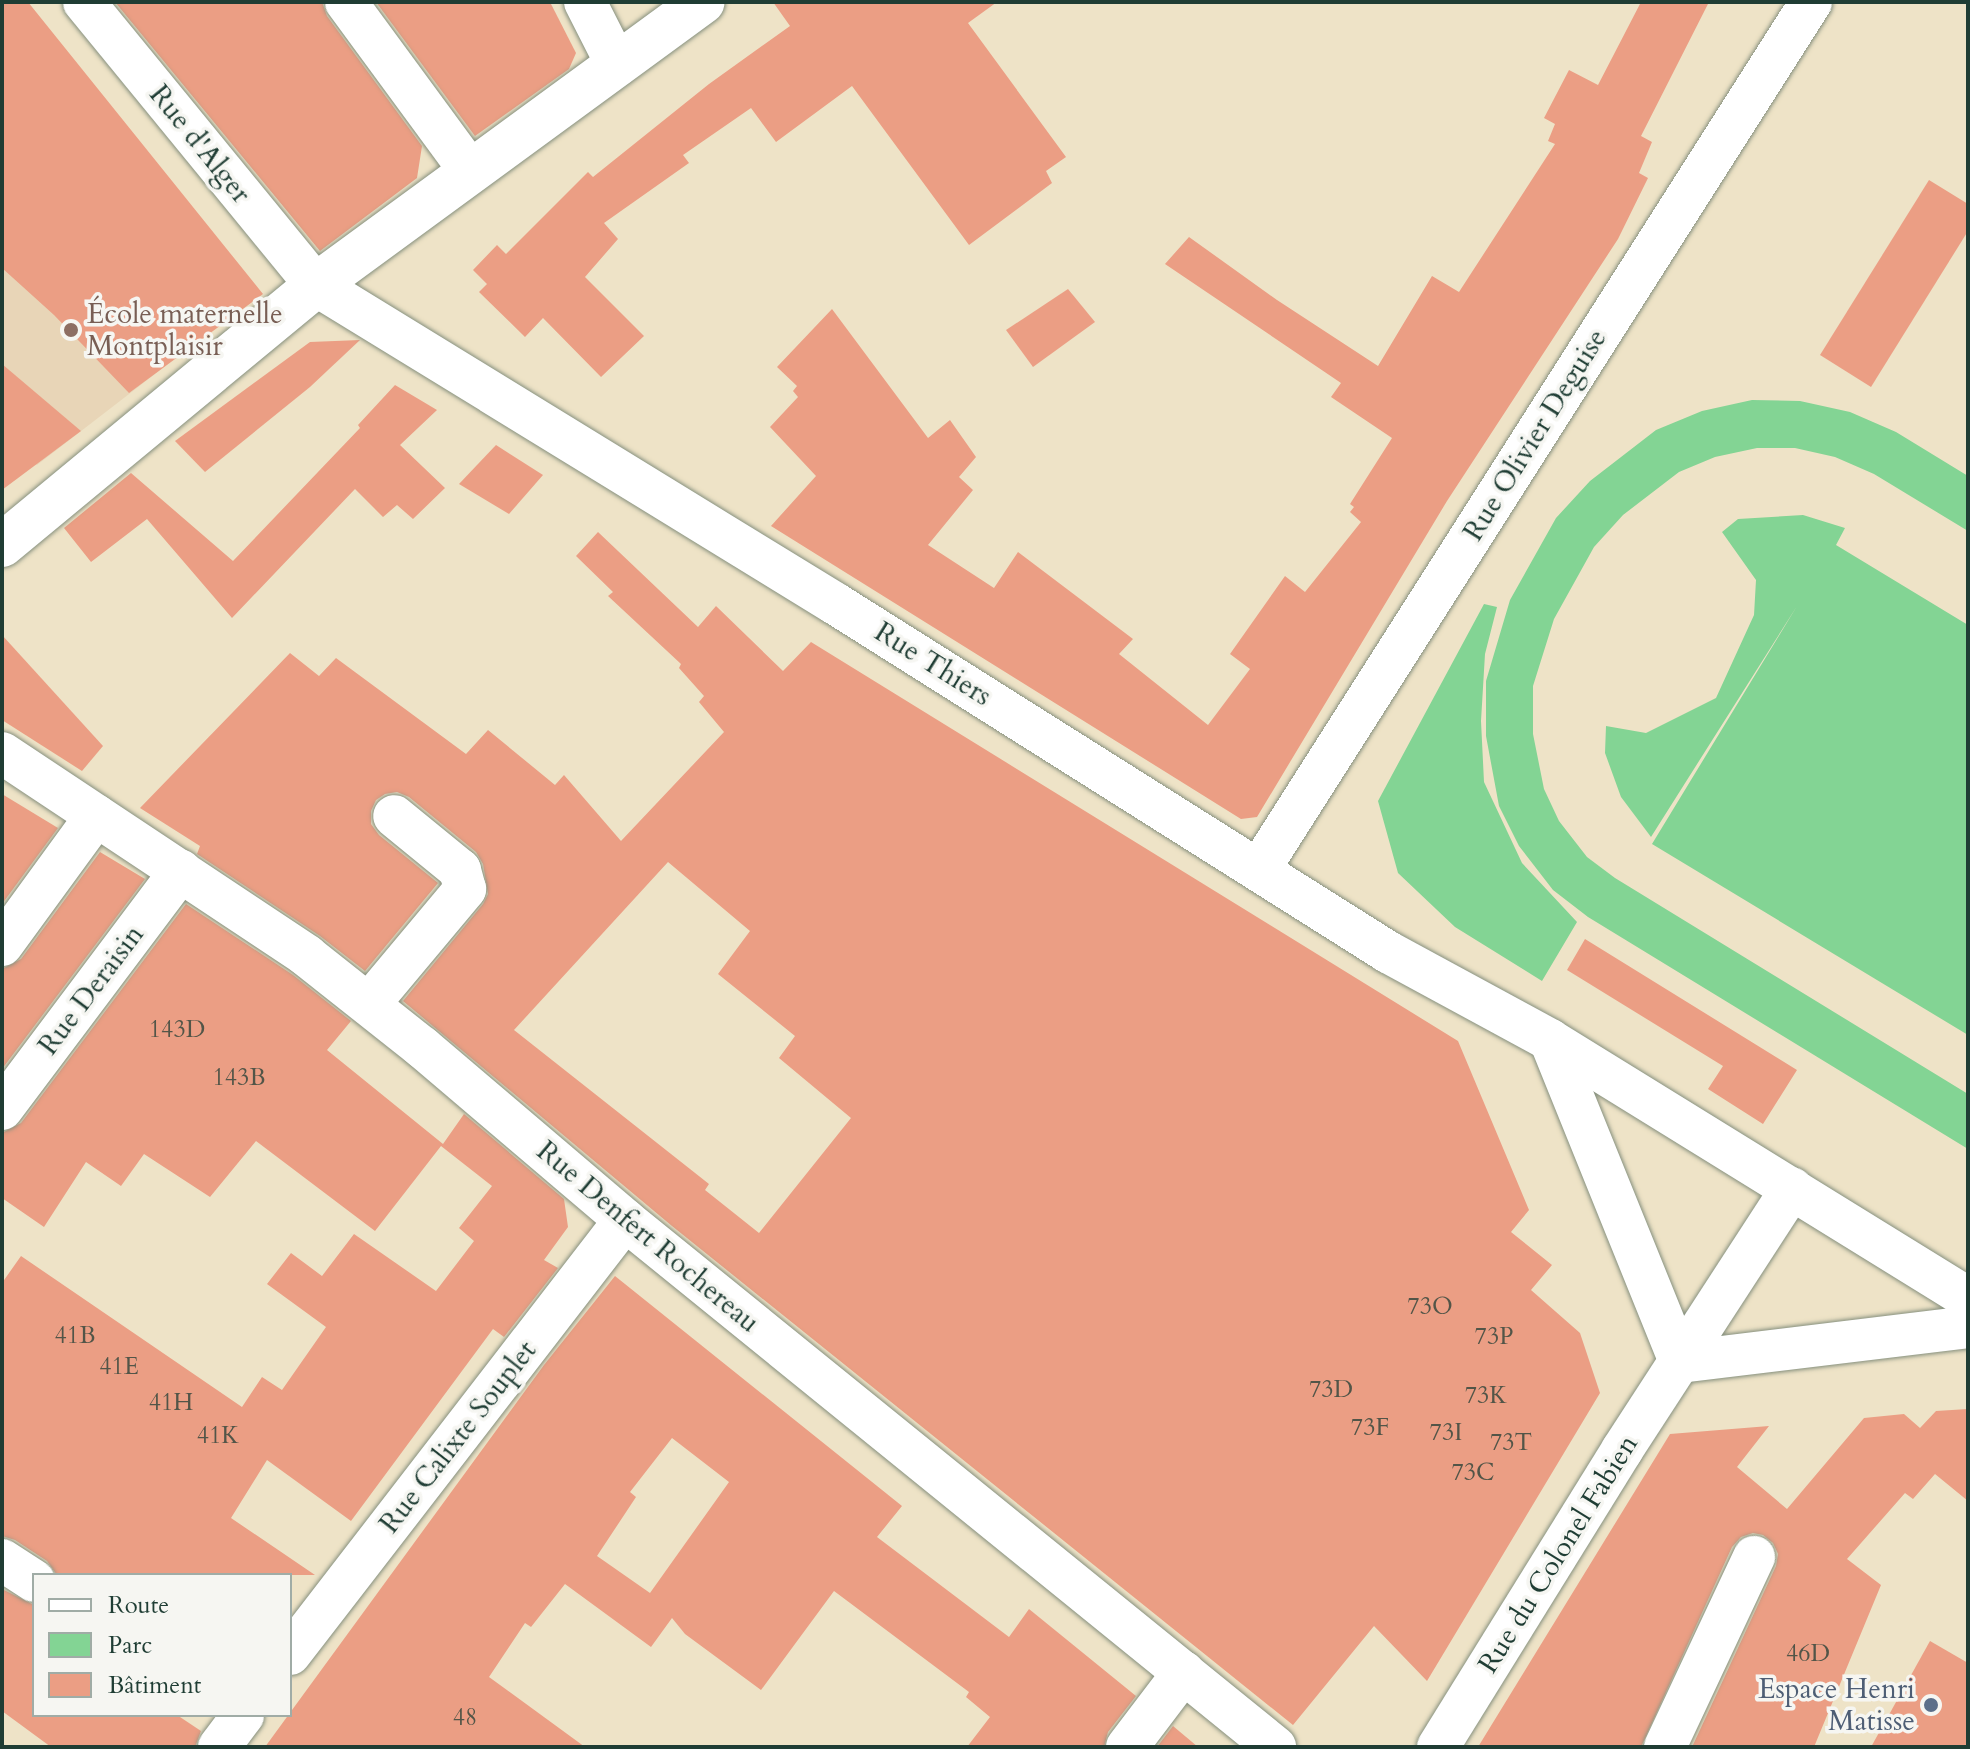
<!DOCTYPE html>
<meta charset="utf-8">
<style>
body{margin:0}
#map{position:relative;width:1970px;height:1749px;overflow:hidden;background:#eee3c7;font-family:Cardo,serif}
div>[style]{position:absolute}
.built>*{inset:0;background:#e8d5b7}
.green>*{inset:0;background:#83d494}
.building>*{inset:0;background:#eb9e84}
.roads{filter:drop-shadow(0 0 2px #86907e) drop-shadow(0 0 2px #86907e)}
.street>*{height:42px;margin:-21px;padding:0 21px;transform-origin:21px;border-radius:21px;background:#fff}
.secondary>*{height:44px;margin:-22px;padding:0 22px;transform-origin:22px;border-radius:22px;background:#fff}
.dots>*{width:22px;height:22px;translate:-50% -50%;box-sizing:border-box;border:4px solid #f6f6f2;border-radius:50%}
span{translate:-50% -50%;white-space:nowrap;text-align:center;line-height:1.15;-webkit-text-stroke:7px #f6f6f2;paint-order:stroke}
.number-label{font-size:24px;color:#525548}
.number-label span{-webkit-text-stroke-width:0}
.street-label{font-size:28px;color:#1f3d34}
.education-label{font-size:28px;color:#785e54}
.left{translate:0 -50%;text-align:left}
.service-label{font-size:28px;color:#4e5e75}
.right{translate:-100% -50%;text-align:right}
.frame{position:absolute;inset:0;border:4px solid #1f3d34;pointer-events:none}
.legend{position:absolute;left:32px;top:1573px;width:260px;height:144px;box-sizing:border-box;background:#f6f6f2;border:2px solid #a0aca6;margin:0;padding:10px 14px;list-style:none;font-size:24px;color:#1f3d34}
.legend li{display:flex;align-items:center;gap:16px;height:40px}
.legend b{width:40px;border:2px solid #a0aca6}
</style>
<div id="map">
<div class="built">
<div style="clip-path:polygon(2px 185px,168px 364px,37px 465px,2px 437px)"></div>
</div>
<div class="green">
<div style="clip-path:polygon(1752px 400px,1800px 401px,1850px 412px,1896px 432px,1968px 476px,1968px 531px,1874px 474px,1835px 457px,1795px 448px,1757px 448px,1715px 457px,1679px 472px,1623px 515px,1594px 547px,1554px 619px,1533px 686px,1533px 734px,1544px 789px,1559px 821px,1587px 857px,1615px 878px,1968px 1094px,1968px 1149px,1588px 917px,1553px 890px,1519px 846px,1499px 806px,1486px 736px,1486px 681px,1510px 600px,1556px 518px,1590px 481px,1656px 430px,1702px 411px)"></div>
<div style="clip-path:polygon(1803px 515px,1845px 528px,1836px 545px,1968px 625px,1968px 1035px,1652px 844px,1797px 606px,1651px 837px,1621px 797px,1605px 753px,1606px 726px,1646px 733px,1716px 698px,1754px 615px,1756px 580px,1722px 532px,1738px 519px)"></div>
<div style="clip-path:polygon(1484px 604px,1497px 607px,1485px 654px,1481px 721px,1484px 782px,1522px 863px,1577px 922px,1542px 981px,1455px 927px,1398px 873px,1378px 801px)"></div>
</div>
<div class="building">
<div style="clip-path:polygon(2px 2px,28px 2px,263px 294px,129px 393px,54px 315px,2px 268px)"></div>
<div style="clip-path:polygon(115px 2px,322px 2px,327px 16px,422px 146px,417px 178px,320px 251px)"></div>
<div style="clip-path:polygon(376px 2px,550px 2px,576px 53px,569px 69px,475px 136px)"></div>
<div style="clip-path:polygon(773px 2px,997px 2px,968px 23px,1066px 157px,1046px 171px,1052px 183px,969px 245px,852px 86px,776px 142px,751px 108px,683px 155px,689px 163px,604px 223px,618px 239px,585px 277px,644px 336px,601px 377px,543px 318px,525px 337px,479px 292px,487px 284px,473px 270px,497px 245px,506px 254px,588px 172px,593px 177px,709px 84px,790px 26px)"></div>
<div style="clip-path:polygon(1641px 2px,1709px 2px,1641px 136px,1652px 142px,1639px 173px,1648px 178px,1618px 239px,1447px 501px,1257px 817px,1241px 819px,771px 526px,816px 476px,770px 427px,798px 397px,793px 391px,797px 386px,777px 367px,832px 309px,928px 438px,950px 420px,976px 457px,959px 477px,973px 490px,928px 545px,994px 588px,1018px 552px,1133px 639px,1119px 654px,1208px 725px,1250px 669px,1230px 654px,1285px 576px,1305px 592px,1361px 522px,1350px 512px,1354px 507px,1350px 504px,1392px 438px,1331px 397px,1341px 383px,1165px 264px,1189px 237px,1277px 300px,1378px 366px,1432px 276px,1459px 292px,1555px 144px,1548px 141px,1555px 124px,1544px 118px,1569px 70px,1598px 85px)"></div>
<div style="clip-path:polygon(1929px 180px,1968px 204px,1968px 231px,1871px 387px,1820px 355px)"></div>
<div style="clip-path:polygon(1068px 289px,1095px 322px,1033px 367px,1006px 330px)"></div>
<div style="clip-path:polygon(360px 340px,310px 387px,205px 472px,175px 441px,310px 342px)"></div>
<div style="clip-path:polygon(2px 364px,81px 431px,2px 490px)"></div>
<div style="clip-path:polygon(395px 385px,437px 410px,400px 445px,445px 488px,413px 519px,397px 505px,383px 517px,355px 489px,232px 618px,147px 519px,91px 562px,64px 528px,131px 473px,233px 561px,360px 428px,358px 425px)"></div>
<div style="clip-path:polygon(496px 445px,543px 475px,509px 514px,459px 484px)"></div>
<div style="clip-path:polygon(evenodd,598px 532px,698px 627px,716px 606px,783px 671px,811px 642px,1458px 1041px,1529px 1210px,1511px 1232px,1552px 1265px,1531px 1290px,1580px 1333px,1600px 1393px,1427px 1681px,1374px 1626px,1293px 1725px,672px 1226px,403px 1001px,483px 904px,488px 894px,483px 864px,476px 852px,409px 797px,397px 792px,385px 794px,376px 800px,371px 811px,371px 824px,379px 835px,438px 883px,365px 971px,320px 936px,197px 854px,200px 846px,140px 808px,290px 653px,319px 676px,336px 658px,466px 754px,488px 730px,555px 785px,564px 775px,621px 841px,724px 732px,699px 702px,704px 696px,679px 668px,681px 664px,608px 596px,613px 592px,576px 556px,598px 532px,668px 862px,750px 931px,718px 974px,795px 1036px,779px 1058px,851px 1118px,759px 1233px,705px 1190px,709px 1184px,514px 1030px,668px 862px)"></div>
<div style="clip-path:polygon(2px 635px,103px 746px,82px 771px,2px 720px)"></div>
<div style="clip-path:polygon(2px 794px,58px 828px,2px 904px)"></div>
<div style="clip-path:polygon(100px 852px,145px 879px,2px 1069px,2px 969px,21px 959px)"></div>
<div style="clip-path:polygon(186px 904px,293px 975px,351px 1021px,327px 1050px,443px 1144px,464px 1114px,564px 1199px,568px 1227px,544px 1260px,558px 1268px,504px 1337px,493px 1329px,351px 1521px,267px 1460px,231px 1518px,315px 1575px,57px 1575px,47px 1561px,15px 1540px,2px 1536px,2px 1283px,21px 1256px,242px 1407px,262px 1377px,282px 1390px,326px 1327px,267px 1284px,291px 1253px,322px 1276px,354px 1234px,436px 1291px,474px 1241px,459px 1228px,492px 1186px,441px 1146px,375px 1231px,256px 1141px,210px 1197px,144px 1154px,121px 1186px,86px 1162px,44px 1227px,2px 1198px,2px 1133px,21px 1123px)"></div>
<div style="clip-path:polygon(1585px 939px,1797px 1070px,1763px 1124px,1708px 1089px,1723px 1066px,1567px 970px)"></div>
<div style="clip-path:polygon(evenodd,615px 1276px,902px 1506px,877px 1537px,1009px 1637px,1029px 1609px,1136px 1696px,1108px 1732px,1104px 1747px,967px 1747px,990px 1717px,966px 1697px,969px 1692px,834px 1591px,761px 1690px,685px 1634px,672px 1618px,651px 1647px,565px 1584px,531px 1627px,525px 1623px,489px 1677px,585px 1747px,265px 1747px,544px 1365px,615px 1276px,672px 1438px,729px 1482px,650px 1593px,597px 1556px,636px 1497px,630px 1492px,672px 1438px)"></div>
<div style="clip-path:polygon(1968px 1409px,1968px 1501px,1935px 1474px,1913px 1499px,1905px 1493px,1847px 1559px,1881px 1585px,1814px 1747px,1692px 1747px,1776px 1566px,1778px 1554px,1773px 1543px,1763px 1535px,1753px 1533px,1741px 1537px,1732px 1547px,1641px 1747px,1478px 1747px,1670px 1434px,1769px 1426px,1737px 1467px,1787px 1509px,1864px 1418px,1904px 1414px,1920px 1428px,1936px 1411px)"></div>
<div style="clip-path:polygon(2px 1589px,34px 1605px,34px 1715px,177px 1715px,201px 1731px,195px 1747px,51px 1747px,2px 1711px)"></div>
<div style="clip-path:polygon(1930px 1641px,1968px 1663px,1968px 1747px,1871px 1747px)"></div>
<div style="clip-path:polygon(1173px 1726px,1198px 1747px,1157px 1747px)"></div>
</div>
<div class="roads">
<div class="street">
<div style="left:84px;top:2px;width:366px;rotate:50.7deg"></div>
<div style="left:316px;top:285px;width:610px;rotate:31.53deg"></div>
<div style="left:836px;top:604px;width:653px;rotate:32.23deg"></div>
<div style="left:1388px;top:952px;width:184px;rotate:28.5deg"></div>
<div style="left:1550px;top:1040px;width:491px;rotate:31.7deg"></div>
<div style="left:346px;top:2px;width:211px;rotate:53.7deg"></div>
<div style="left:585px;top:2px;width:71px;rotate:63.1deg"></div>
<div style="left:2px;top:753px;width:366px;rotate:33.6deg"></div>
<div style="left:307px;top:956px;width:147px;rotate:38.4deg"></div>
<div style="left:422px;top:1047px;width:267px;rotate:40.4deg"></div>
<div style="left:625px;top:1220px;width:837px;rotate:39.03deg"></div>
<div style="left:1260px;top:868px;width:1026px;rotate:-57.53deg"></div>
<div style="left:2px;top:945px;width:160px;rotate:-53.9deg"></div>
<div style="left:369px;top:1004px;width:150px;rotate:-50.1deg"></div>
<div style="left:465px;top:889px;width:20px;rotate:-105deg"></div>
<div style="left:460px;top:870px;width:85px;rotate:-140.7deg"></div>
<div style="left:1550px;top:1040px;width:347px;rotate:68deg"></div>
<div style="left:1680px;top:1362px;width:290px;rotate:-6.9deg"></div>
<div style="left:2px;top:1109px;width:298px;rotate:-53.1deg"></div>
<div style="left:2px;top:1560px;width:38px;rotate:33deg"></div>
<div style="left:290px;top:1654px;width:548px;rotate:-52.34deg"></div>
<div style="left:219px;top:1747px;width:40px;rotate:-53deg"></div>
<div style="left:1127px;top:1747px;width:94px;rotate:-52.8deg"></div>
<div style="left:1438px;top:1747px;width:349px;rotate:-58.2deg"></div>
<div style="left:1622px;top:1450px;width:312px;rotate:-57deg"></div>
<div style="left:1665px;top:1747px;width:210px;rotate:-64.9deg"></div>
</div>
<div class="secondary">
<div style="left:2px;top:545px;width:408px;rotate:-39.6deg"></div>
<div style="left:316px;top:285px;width:479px;rotate:-36.2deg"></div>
</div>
</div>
<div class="dots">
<div style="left:71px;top:330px;background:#8d6e63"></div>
<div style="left:1931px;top:1705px;background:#5c6f8a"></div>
</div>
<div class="number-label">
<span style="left:177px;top:1030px">143D</span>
<span style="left:239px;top:1078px">143B</span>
<span style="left:1430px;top:1307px">73O</span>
<span style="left:75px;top:1336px">41B</span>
<span style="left:1494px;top:1337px">73P</span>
<span style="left:119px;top:1367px">41E</span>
<span style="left:1331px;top:1390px">73D</span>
<span style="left:1486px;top:1396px">73K</span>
<span style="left:171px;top:1403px">41H</span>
<span style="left:1370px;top:1428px">73F</span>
<span style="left:1446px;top:1433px">73I</span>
<span style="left:218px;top:1436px">41K</span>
<span style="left:1511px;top:1443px">73T</span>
<span style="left:1473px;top:1473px">73C</span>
<span style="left:1808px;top:1654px">46D</span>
<span style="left:465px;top:1718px">48</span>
</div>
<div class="street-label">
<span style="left:200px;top:144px;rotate:51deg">Rue d'Alger</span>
<span style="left:1535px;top:435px;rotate:-58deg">Rue Olivier Deguise</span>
<span style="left:933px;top:664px;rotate:32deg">Rue Thiers</span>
<span style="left:91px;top:990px;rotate:-53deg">Rue Deraisin</span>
<span style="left:648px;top:1237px;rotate:40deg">Rue Denfert Rochereau</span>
<span style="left:458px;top:1437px;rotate:-52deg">Rue Calixte Souplet</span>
<span style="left:1558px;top:1554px;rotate:-58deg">Rue du Colonel Fabien</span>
</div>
<div class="education-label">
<span class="left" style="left:87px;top:330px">École maternelle<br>Montplaisir</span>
</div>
<div class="service-label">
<span class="right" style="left:1915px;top:1705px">Espace Henri<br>Matisse</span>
</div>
<div class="frame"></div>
<ul class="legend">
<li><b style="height:10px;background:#fff"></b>Route</li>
<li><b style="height:22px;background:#83d494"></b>Parc</li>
<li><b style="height:22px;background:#eb9e84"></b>Bâtiment</li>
</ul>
</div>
